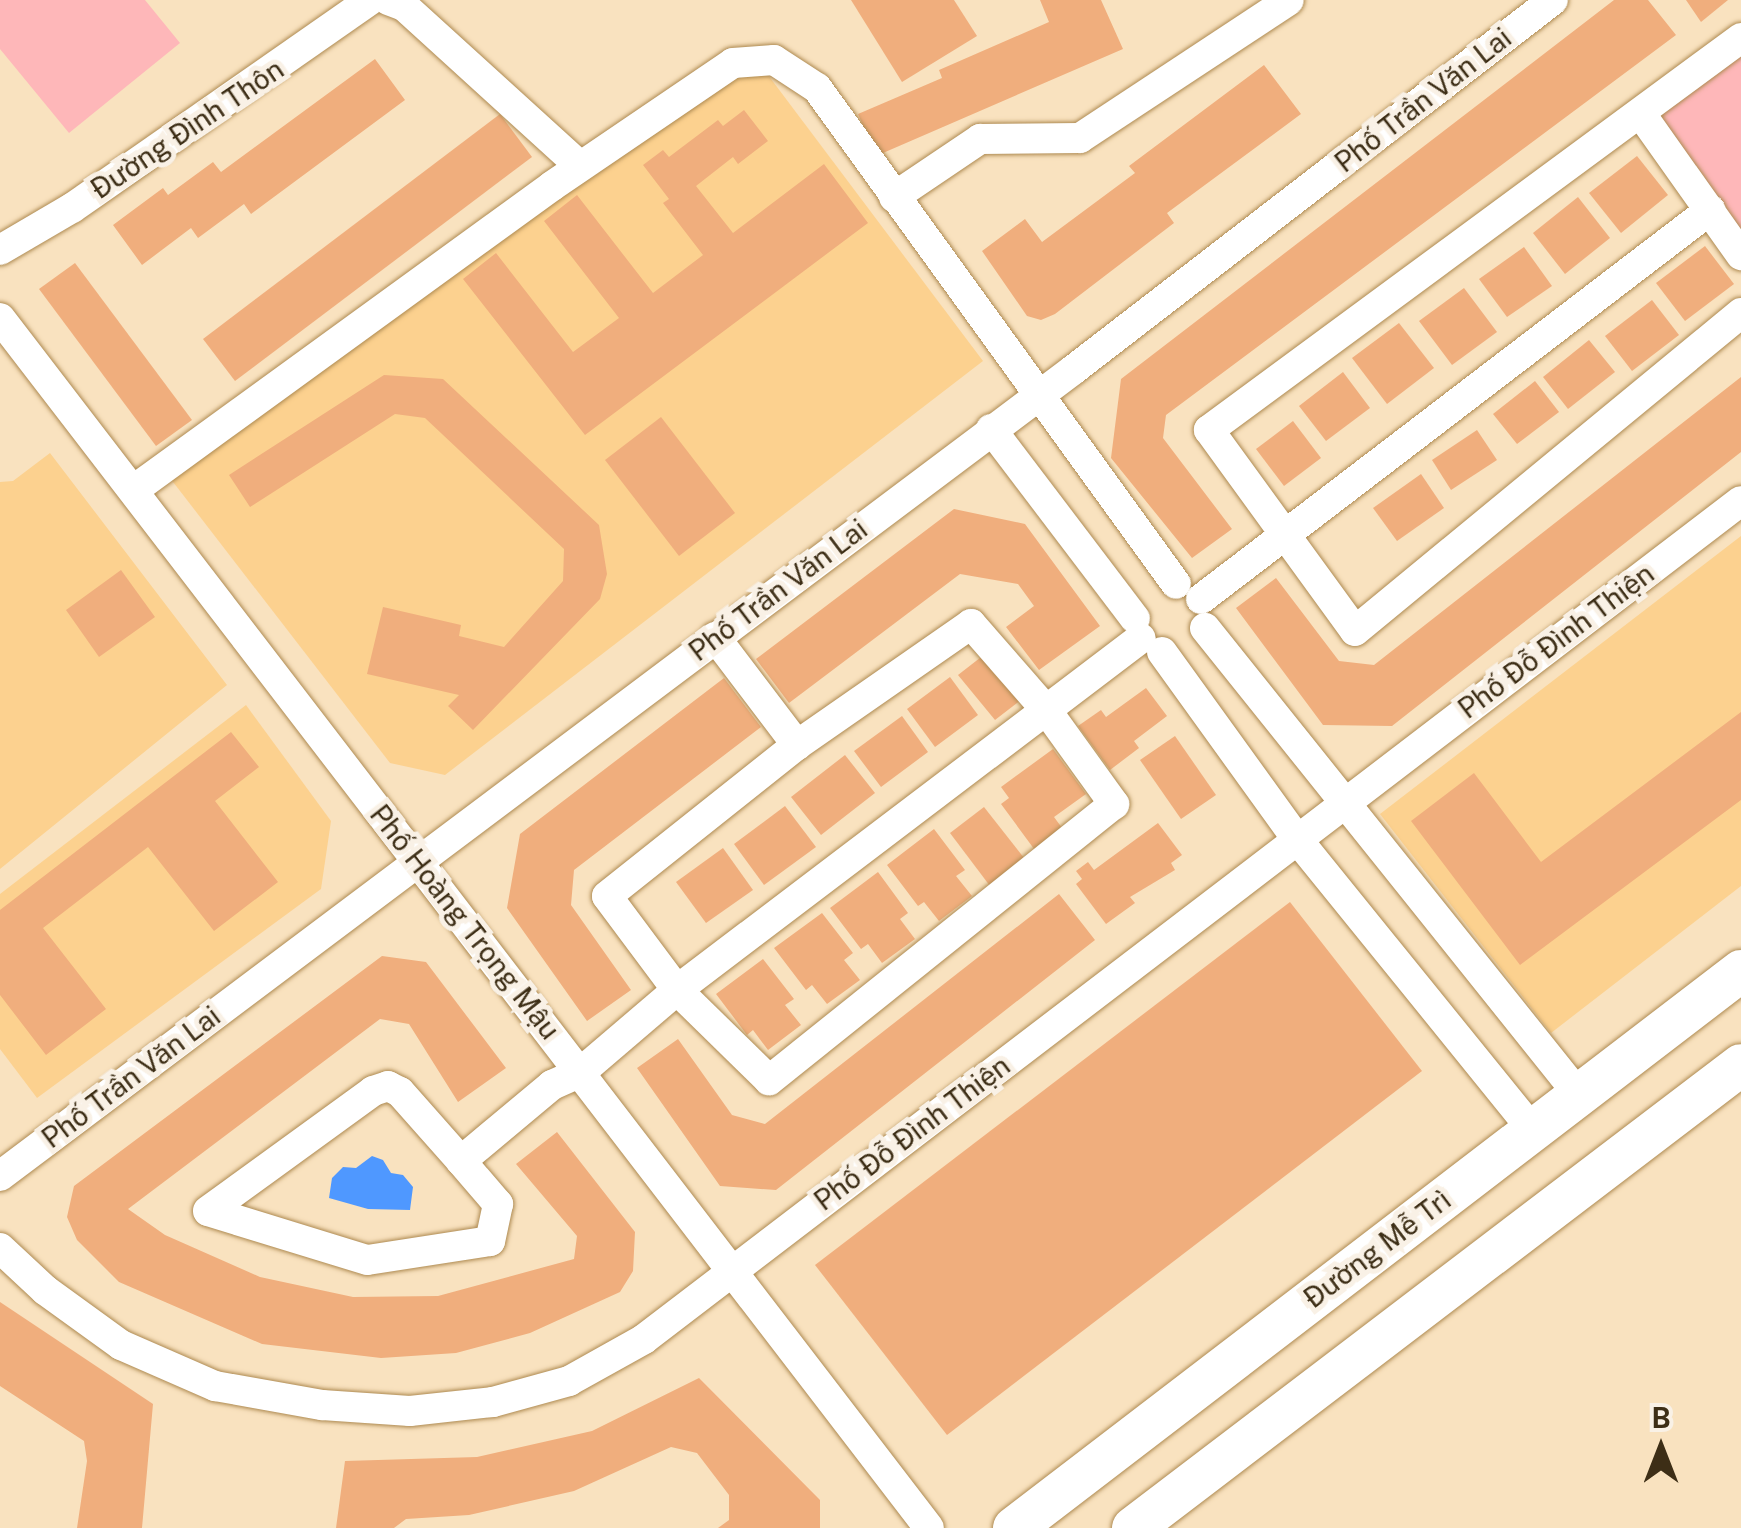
<!DOCTYPE html>
<meta charset="utf-8">
<style>
body{margin:0}
#map{position:relative;width:1741px;height:1528px;overflow:hidden;background:#f9e2bf;font-family:"Public Sans",sans-serif}
div>[style]{position:absolute}
.built>*{inset:0;background:#fcd18f}
.green>*{inset:0;background:#feb7b9}
.water>*{inset:0;background:#4f98ff}
.building>*{inset:0;background:#f0ae7d}
.roads{filter:drop-shadow(0 0 2px #ae8a51) drop-shadow(0 0 2px #ae8a51)}
.minor>*{height:30px;margin:-15px;padding:0 15px;transform-origin:15px;border-radius:15px;background:#fff}
.secondary>*{height:42px;margin:-21px;padding:0 21px;transform-origin:21px;border-radius:21px;background:#fff}
span{translate:-50% -50%;white-space:nowrap;text-align:center;line-height:1.15;-webkit-text-stroke:10px #f9f1e6;paint-order:stroke}
.street-label{font-size:28px;color:#3d2e16}
.north{position:absolute;left:1611px;top:1398px;width:100px;height:100px;-webkit-text-stroke:8px #f9f1e6;paint-order:stroke;rotate:0deg;font-size:28px;font-weight:700;line-height:40px;text-align:center;color:#3d2e16}
.north::after{content:'';display:block;margin:auto;width:35px;height:45px;background:#3d2e16;clip-path:polygon(50% 0,100% 100%,50% 72%,0 100%)}
</style>
<div id="map">
<div class="built">
<div style="clip-path:polygon(759px 63px,983px 361px,445px 775px,390px 763px,170px 478px,439px 282px)"></div>
<div style="clip-path:polygon(50px 453px,227px 685px,0 869px,0 482px,13px 481px)"></div>
<div style="clip-path:polygon(1741px 536px,1741px 886px,1551px 1033px,1380px 814px)"></div>
<div style="clip-path:polygon(246px 705px,331px 821px,321px 889px,37px 1098px,0 1049px,0 894px)"></div>
</div>
<div class="green">
<div style="clip-path:polygon(0 0,145px 0,180px 43px,69px 133px,0 49px)"></div>
<div style="clip-path:polygon(1741px 38px,1741px 255px,1641px 114px)"></div>
</div>
<div class="water">
<div style="clip-path:polygon(372px 1156px,383px 1160px,391px 1173px,403px 1175px,413px 1187px,410px 1210px,368px 1209px,329px 1198px,332px 1178px,343px 1167px,356px 1168px)"></div>
</div>
<div class="building">
<div style="clip-path:polygon(851px 0,954px 0,977px 36px,902px 82px)"></div>
<div style="clip-path:polygon(1040px 0,1101px 0,1123px 49px,876px 156px,858px 114px,942px 78px,939px 70px,1049px 22px)"></div>
<div style="clip-path:polygon(1614px 0,1648px 0,1676px 35px,1166px 415px,1163px 438px,1232px 529px,1192px 558px,1111px 458px,1121px 379px)"></div>
<div style="clip-path:polygon(1686px 0,1728px 0,1701px 22px)"></div>
<div style="clip-path:polygon(375px 59px,405px 100px,251px 214px,244px 204px,198px 238px,191px 228px,142px 265px,113px 225px,163px 188px,168px 195px,213px 162px,221px 172px)"></div>
<div style="clip-path:polygon(1264px 65px,1301px 114px,1167px 213px,1174px 223px,1055px 314px,1041px 320px,1027px 316px,982px 251px,1025px 219px,1042px 242px,1135px 173px,1129px 166px)"></div>
<div style="clip-path:polygon(744px 110px,768px 141px,738px 164px,733px 157px,696px 186px,733px 233px,824px 164px,868px 223px,585px 435px,463px 279px,496px 253px,573px 352px,619px 318px,544px 221px,577px 195px,653px 293px,703px 255px,663px 203px,669px 199px,643px 165px,663px 150px,669px 157px,718px 120px,723px 126px)"></div>
<div style="clip-path:polygon(500px 114px,532px 157px,235px 381px,203px 339px)"></div>
<div style="clip-path:polygon(1637px 156px,1668px 195px,1621px 233px,1589px 193px)"></div>
<div style="clip-path:polygon(1578px 197px,1610px 238px,1565px 274px,1533px 233px)"></div>
<div style="clip-path:polygon(1705px 246px,1734px 284px,1685px 321px,1656px 283px)"></div>
<div style="clip-path:polygon(1524px 247px,1552px 286px,1507px 317px,1479px 279px)"></div>
<div style="clip-path:polygon(75px 263px,192px 420px,156px 446px,39px 289px)"></div>
<div style="clip-path:polygon(1464px 288px,1497px 332px,1452px 365px,1419px 321px)"></div>
<div style="clip-path:polygon(1652px 300px,1679px 335px,1632px 371px,1605px 336px)"></div>
<div style="clip-path:polygon(1399px 323px,1434px 368px,1387px 404px,1352px 358px)"></div>
<div style="clip-path:polygon(1589px 340px,1615px 372px,1568px 409px,1543px 377px)"></div>
<div style="clip-path:polygon(1343px 372px,1370px 408px,1326px 441px,1299px 406px)"></div>
<div style="clip-path:polygon(384px 375px,443px 379px,599px 525px,607px 574px,600px 599px,473px 730px,448px 706px,459px 695px,367px 674px,383px 607px,461px 625px,459px 636px,504px 647px,563px 581px,564px 549px,425px 418px,395px 414px,250px 507px,229px 475px)"></div>
<div style="clip-path:polygon(1741px 377px,1741px 452px,1392px 726px,1323px 725px,1236px 608px,1276px 578px,1339px 661px,1374px 665px)"></div>
<div style="clip-path:polygon(1535px 381px,1559px 412px,1517px 444px,1493px 414px)"></div>
<div style="clip-path:polygon(661px 417px,735px 513px,679px 556px,605px 460px)"></div>
<div style="clip-path:polygon(1293px 421px,1321px 458px,1284px 486px,1256px 449px)"></div>
<div style="clip-path:polygon(1477px 430px,1497px 460px,1451px 490px,1432px 460px)"></div>
<div style="clip-path:polygon(1421px 474px,1444px 508px,1397px 541px,1373px 508px)"></div>
<div style="clip-path:polygon(954px 509px,1025px 524px,1100px 626px,1039px 670px,1006px 627px,1034px 606px,1018px 584px,960px 574px,789px 703px,756px 659px)"></div>
<div style="clip-path:polygon(121px 570px,155px 617px,99px 657px,66px 610px)"></div>
<div style="clip-path:polygon(985px 654px,1021px 700px,995px 720px,958px 675px)"></div>
<div style="clip-path:polygon(950px 677px,978px 715px,935px 747px,907px 709px)"></div>
<div style="clip-path:polygon(724px 678px,761px 727px,574px 870px,571px 905px,631px 990px,587px 1021px,507px 908px,520px 834px)"></div>
<div style="clip-path:polygon(1146px 688px,1167px 716px,1134px 741px,1139px 748px,1110px 770px,1078px 726px,1101px 710px,1106px 717px)"></div>
<div style="clip-path:polygon(1741px 712px,1741px 800px,1520px 965px,1411px 821px,1474px 773px,1541px 862px)"></div>
<div style="clip-path:polygon(902px 716px,928px 752px,881px 787px,854px 751px)"></div>
<div style="clip-path:polygon(231px 732px,259px 767px,215px 801px,278px 882px,214px 931px,148px 847px,43px 928px,106px 1009px,46px 1055px,0 995px,0 910px)"></div>
<div style="clip-path:polygon(1175px 736px,1216px 795px,1181px 819px,1140px 760px)"></div>
<div style="clip-path:polygon(1053px 749px,1086px 794px,1054px 817px,1068px 836px,1040px 857px,1001px 804px,1009px 798px,1001px 787px)"></div>
<div style="clip-path:polygon(845px 755px,875px 793px,821px 835px,791px 797px)"></div>
<div style="clip-path:polygon(785px 806px,816px 847px,764px 885px,734px 844px)"></div>
<div style="clip-path:polygon(984px 807px,1028px 863px,993px 890px,950px 833px)"></div>
<div style="clip-path:polygon(1158px 823px,1182px 855px,1171px 863px,1175px 870px,1130px 897px,1135px 903px,1106px 924px,1076px 884px,1082px 879px,1076px 871px,1088px 862px,1094px 870px)"></div>
<div style="clip-path:polygon(934px 829px,965px 870px,956px 876px,972px 896px,939px 921px,924px 902px,918px 906px,887px 865px)"></div>
<div style="clip-path:polygon(723px 848px,753px 890px,706px 923px,676px 882px)"></div>
<div style="clip-path:polygon(878px 872px,908px 913px,900px 919px,915px 939px,882px 963px,868px 944px,861px 949px,830px 908px)"></div>
<div style="clip-path:polygon(1059px 894px,1095px 940px,776px 1190px,720px 1186px,637px 1068px,678px 1039px,732px 1115px,765px 1124px)"></div>
<div style="clip-path:polygon(1290px 902px,1422px 1071px,947px 1435px,815px 1265px)"></div>
<div style="clip-path:polygon(822px 913px,853px 953px,844px 960px,860px 980px,827px 1004px,812px 985px,806px 990px,774px 948px)"></div>
<div style="clip-path:polygon(382px 956px,426px 962px,506px 1068px,458px 1102px,409px 1024px,380px 1019px,128px 1209px,165px 1235px,260px 1277px,353px 1297px,438px 1296px,574px 1259px,577px 1236px,516px 1164px,557px 1132px,635px 1232px,633px 1271px,620px 1292px,530px 1333px,456px 1353px,381px 1358px,262px 1344px,119px 1282px,77px 1240px,67px 1217px,74px 1186px)"></div>
<div style="clip-path:polygon(763px 959px,794px 999px,785px 1005px,801px 1025px,768px 1050px,753px 1030px,747px 1035px,716px 994px)"></div>
<div style="clip-path:polygon(0 1302px,153px 1404px,142px 1528px,77px 1528px,87px 1461px,84px 1441px,0 1386px)"></div>
<div style="clip-path:polygon(699px 1378px,820px 1500px,820px 1528px,718px 1528px,729px 1520px,729px 1495px,697px 1453px,671px 1447px,574px 1491px,469px 1515px,406px 1519px,394px 1528px,336px 1528px,345px 1461px,477px 1457px,592px 1431px)"></div>
</div>
<div class="roads">
<div class="minor">
<div style="left:388px;top:0;width:17px;rotate:21deg"></div>
<div style="left:404px;top:6px;width:238px;rotate:42.3deg"></div>
<div style="left:1741px;top:38px;width:661px;rotate:143.62deg"></div>
<div style="left:1209px;top:430px;width:248px;rotate:54deg"></div>
<div style="left:1355px;top:631px;width:500px;rotate:-39.48deg"></div>
<div style="left:1641px;top:114px;width:173px;rotate:54.7deg"></div>
<div style="left:894px;top:197px;width:104px;rotate:-34deg"></div>
<div style="left:980px;top:139px;width:100px;rotate:-0.6deg"></div>
<div style="left:1080px;top:138px;width:250px;rotate:-33.4deg"></div>
<div style="left:0;top:250px;width:83px;rotate:-30.3deg"></div>
<div style="left:72px;top:208px;width:363px;rotate:-34.9deg"></div>
<div style="left:0;top:318px;width:1525px;rotate:52.48deg"></div>
<div style="left:991px;top:429px;width:238px;rotate:52.8deg"></div>
<div style="left:135px;top:489px;width:515px;rotate:-36deg"></div>
<div style="left:552px;top:186px;width:219px;rotate:-34.2deg"></div>
<div style="left:733px;top:63px;width:41px;rotate:-4.2deg"></div>
<div style="left:774px;top:60px;width:51px;rotate:33.1deg"></div>
<div style="left:817px;top:88px;width:612px;rotate:54.1deg"></div>
<div style="left:1201px;top:599px;width:641px;rotate:-37.39deg"></div>
<div style="left:971px;top:624px;width:116px;rotate:48.9deg"></div>
<div style="left:1047px;top:711px;width:115px;rotate:54.2deg"></div>
<div style="left:1114px;top:804px;width:442px;rotate:141.3deg"></div>
<div style="left:769px;top:1080px;width:129px;rotate:-135.6deg"></div>
<div style="left:677px;top:990px;width:117px;rotate:-126.7deg"></div>
<div style="left:607px;top:896px;width:243px;rotate:-38.5deg"></div>
<div style="left:797px;top:745px;width:212px;rotate:-34.8deg"></div>
<div style="left:1205px;top:628px;width:598px;rotate:51.31deg"></div>
<div style="left:715px;top:637px;width:136px;rotate:52.8deg"></div>
<div style="left:1162px;top:652px;width:231px;rotate:54.2deg"></div>
<div style="left:1297px;top:839px;width:375px;rotate:51deg"></div>
<div style="left:461px;top:1161px;width:57px;rotate:49.3deg"></div>
<div style="left:498px;top:1204px;width:38px;rotate:102deg"></div>
<div style="left:490px;top:1241px;width:124px;rotate:171.2deg"></div>
<div style="left:367px;top:1260px;width:166px;rotate:-162.9deg"></div>
<div style="left:208px;top:1211px;width:204px;rotate:-36deg"></div>
<div style="left:373px;top:1091px;width:16px;rotate:-18deg"></div>
<div style="left:388px;top:1086px;width:13px;rotate:27deg"></div>
<div style="left:400px;top:1092px;width:92px;rotate:48.5deg"></div>
<div style="left:461px;top:1161px;width:119px;rotate:-39.9deg"></div>
<div style="left:552px;top:1085px;width:32px;rotate:-24deg"></div>
<div style="left:581px;top:1072px;width:126px;rotate:-40.5deg"></div>
<div style="left:677px;top:990px;width:582px;rotate:-37.18deg"></div>
<div style="left:0;top:1176px;width:1342px;rotate:-36.91deg"></div>
<div style="left:1073px;top:370px;width:606px;rotate:-37.63deg"></div>
<div style="left:0;top:1248px;width:62px;rotate:43deg"></div>
<div style="left:45px;top:1290px;width:94px;rotate:35.9deg"></div>
<div style="left:121px;top:1345px;width:103px;rotate:23.6deg"></div>
<div style="left:215px;top:1386px;width:109px;rotate:10.1deg"></div>
<div style="left:322px;top:1405px;width:88px;rotate:3.9deg"></div>
<div style="left:410px;top:1411px;width:83px;rotate:-6.2deg"></div>
<div style="left:493px;top:1402px;width:79px;rotate:-15.4deg"></div>
<div style="left:569px;top:1381px;width:86px;rotate:-29.2deg"></div>
<div style="left:644px;top:1339px;width:1380px;rotate:-37.38deg"></div>
</div>
<div class="secondary">
<div style="left:1014px;top:1528px;width:916px;rotate:-37.46deg"></div>
<div style="left:1133px;top:1528px;width:764px;rotate:-37.29deg"></div>
</div>
</div>
<div class="street-label">
<span style="left:1423px;top:100px;rotate:-38deg">Phố Trần Văn Lai</span>
<span style="left:187px;top:129px;rotate:-34deg">Đường Đình Thôn</span>
<span style="left:778px;top:590px;rotate:-37deg">Phố Trần Văn Lai</span>
<span style="left:1556px;top:641px;rotate:-37deg">Phố Đỗ Đình Thiện</span>
<span style="left:465px;top:922px;rotate:52deg">Phố Hoàng Trọng Mậu</span>
<span style="left:131px;top:1077px;rotate:-37deg">Phố Trần Văn Lai</span>
<span style="left:912px;top:1133px;rotate:-37deg">Phố Đỗ Đình Thiện</span>
<span style="left:1377px;top:1249px;rotate:-37deg">Đường Mễ Trì</span>
</div>
<div class="north">B</div>
</div>
